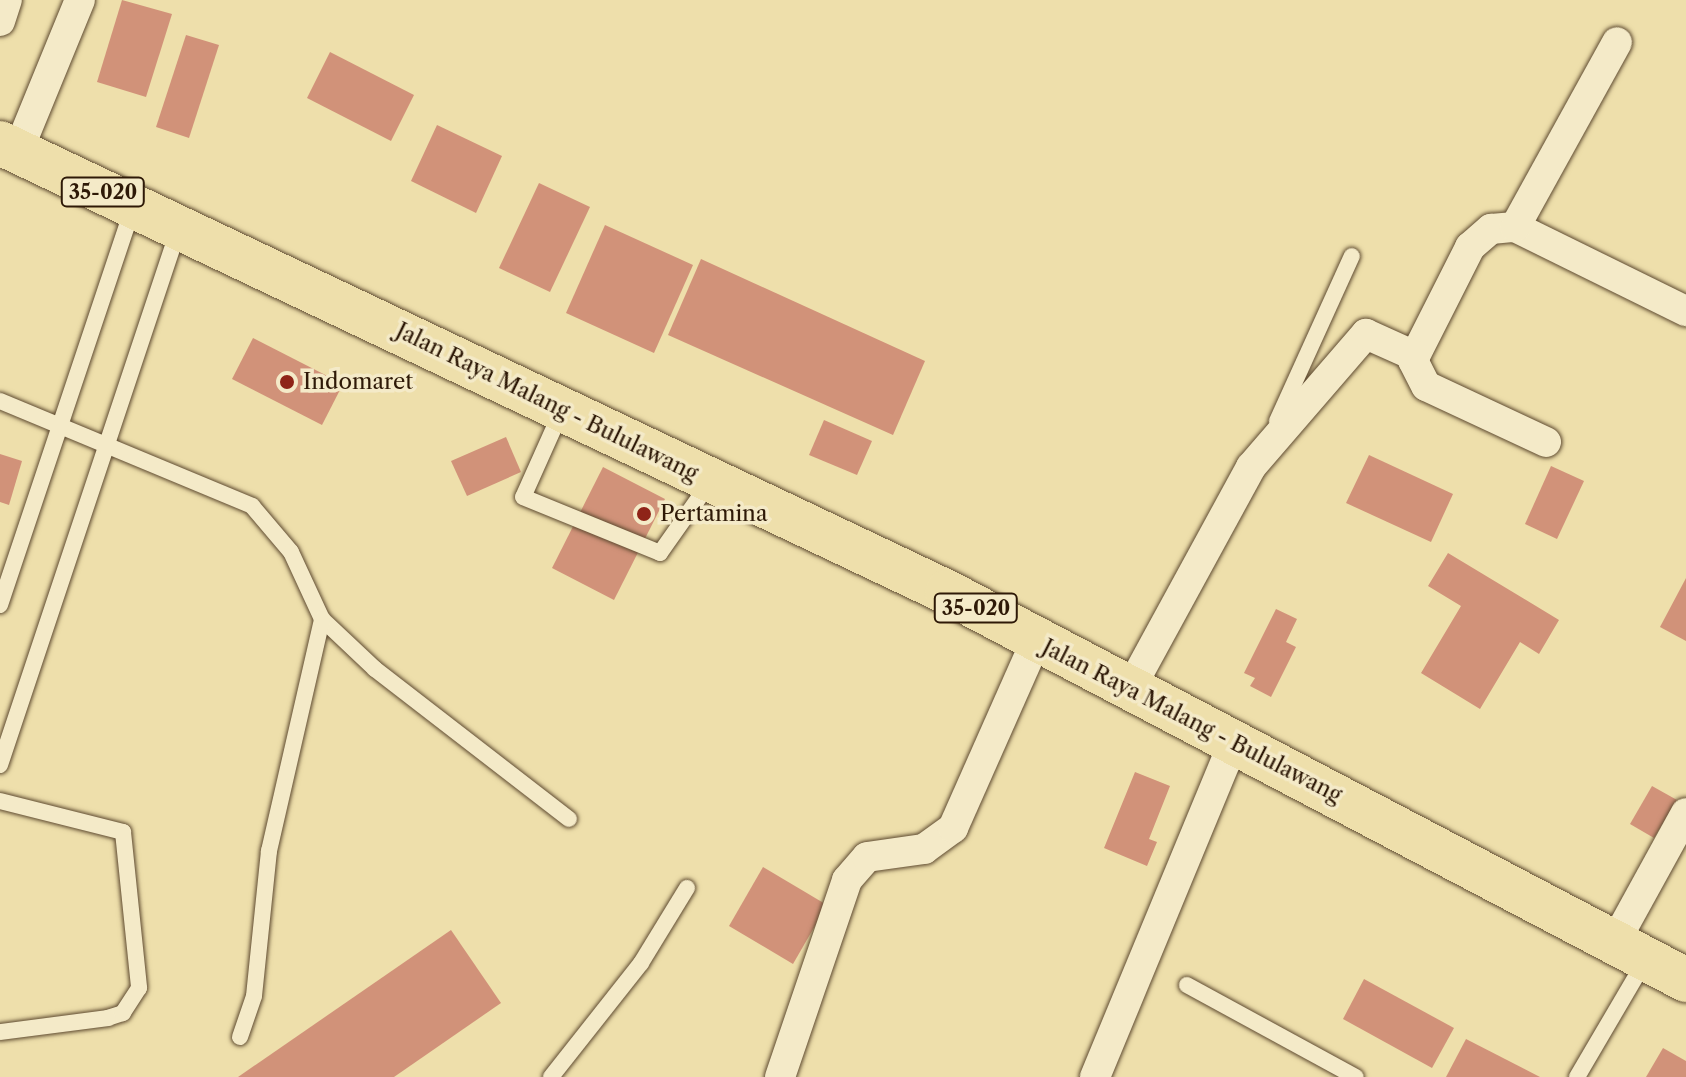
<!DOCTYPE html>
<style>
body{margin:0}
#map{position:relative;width:1686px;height:1077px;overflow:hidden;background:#eedfab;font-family:"Libre Caslon Text",serif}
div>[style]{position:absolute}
.building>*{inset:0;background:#d19279}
.roads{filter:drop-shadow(0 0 2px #5e4a30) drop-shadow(0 0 2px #5e4a30)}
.service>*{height:16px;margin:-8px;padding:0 8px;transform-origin:8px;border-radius:8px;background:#f4eac8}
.minor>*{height:30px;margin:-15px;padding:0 15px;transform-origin:15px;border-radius:15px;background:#f4eac8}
.primary>*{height:44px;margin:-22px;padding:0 22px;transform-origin:22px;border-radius:22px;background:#eedfab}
.dots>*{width:22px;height:22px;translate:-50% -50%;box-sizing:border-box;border:4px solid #f4eac8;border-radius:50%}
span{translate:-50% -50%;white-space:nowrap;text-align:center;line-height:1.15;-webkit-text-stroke:7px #f4eac8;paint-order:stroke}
.shield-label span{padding:2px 6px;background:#f4eac8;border:2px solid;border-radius:6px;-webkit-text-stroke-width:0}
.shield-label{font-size:20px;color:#2e1907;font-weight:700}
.poi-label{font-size:22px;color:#2e1907}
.left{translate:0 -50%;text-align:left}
.street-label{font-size:22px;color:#2e1907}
</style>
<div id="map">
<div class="building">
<div style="clip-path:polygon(122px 0,172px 14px,146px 97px,97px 82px)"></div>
<div style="clip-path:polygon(186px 35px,219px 45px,189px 138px,156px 127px)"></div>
<div style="clip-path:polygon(330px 52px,414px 95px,391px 141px,307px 98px)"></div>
<div style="clip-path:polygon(437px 125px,502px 156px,476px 213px,411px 181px)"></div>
<div style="clip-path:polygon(539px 183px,590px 207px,550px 292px,499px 268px)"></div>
<div style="clip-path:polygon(605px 225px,693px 265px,654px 353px,566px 313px)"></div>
<div style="clip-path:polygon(701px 259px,925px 361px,893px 435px,668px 335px)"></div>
<div style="clip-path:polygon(253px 338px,343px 384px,322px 425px,232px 379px)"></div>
<div style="clip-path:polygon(824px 420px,872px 441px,857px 475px,809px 455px)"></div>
<div style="clip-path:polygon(506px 437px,521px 472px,467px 496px,451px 461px)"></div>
<div style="clip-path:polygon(0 454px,22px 461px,9px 505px,0 502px)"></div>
<div style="clip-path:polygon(1369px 455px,1453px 494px,1431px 542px,1346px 503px)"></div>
<div style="clip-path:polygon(1551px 466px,1584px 481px,1557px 539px,1525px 524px)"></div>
<div style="clip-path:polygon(603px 467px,665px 499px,614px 600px,552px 568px)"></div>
<div style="clip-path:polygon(1448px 553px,1559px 620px,1539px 654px,1520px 642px,1480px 709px,1421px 673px,1461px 606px,1428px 586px)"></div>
<div style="clip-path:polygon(1686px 578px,1686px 641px,1660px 627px)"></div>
<div style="clip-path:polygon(1276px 609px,1297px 619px,1286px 642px,1296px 647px,1271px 697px,1250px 686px,1255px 678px,1244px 673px)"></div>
<div style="clip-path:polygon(1135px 772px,1170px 786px,1149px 839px,1157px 842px,1147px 866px,1104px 848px)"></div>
<div style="clip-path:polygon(1652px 786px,1677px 800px,1654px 838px,1630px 824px)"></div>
<div style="clip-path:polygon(763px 867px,827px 905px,793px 964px,729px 926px)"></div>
<div style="clip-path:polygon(451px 930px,501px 1003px,394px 1077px,238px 1077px)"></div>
<div style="clip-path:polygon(1364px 979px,1454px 1028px,1432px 1068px,1343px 1019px)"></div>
<div style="clip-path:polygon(1466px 1039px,1540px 1077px,1446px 1077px)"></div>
<div style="clip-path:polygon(1663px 1048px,1686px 1061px,1686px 1077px,1646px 1077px)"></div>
</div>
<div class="roads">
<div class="service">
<div style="left:0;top:401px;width:273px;rotate:22.6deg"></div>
<div style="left:252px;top:506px;width:60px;rotate:49.7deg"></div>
<div style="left:291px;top:552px;width:74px;rotate:65.2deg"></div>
<div style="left:322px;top:619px;width:73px;rotate:43.3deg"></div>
<div style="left:375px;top:669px;width:245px;rotate:37.7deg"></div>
<div style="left:562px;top:410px;width:95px;rotate:114.1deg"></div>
<div style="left:523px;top:497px;width:148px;rotate:22.2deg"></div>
<div style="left:660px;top:553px;width:87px;rotate:-54.8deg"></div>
<div style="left:1277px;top:421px;width:181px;rotate:-65.6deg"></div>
<div style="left:0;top:605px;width:419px;rotate:-71.5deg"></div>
<div style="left:0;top:765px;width:563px;rotate:-71.57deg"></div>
<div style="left:0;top:801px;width:127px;rotate:14.1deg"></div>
<div style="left:123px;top:832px;width:157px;rotate:84.1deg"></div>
<div style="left:139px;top:988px;width:30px;rotate:123deg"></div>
<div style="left:123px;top:1013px;width:16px;rotate:162deg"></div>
<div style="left:108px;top:1018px;width:109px;rotate:172.6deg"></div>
<div style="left:1187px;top:985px;width:192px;rotate:28.6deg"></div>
<div style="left:240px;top:1037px;width:43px;rotate:-71.1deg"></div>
<div style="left:254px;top:996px;width:146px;rotate:-84.1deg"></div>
<div style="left:269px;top:851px;width:238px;rotate:-77.1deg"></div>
<div style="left:551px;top:1077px;width:145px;rotate:-51.7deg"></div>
<div style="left:641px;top:963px;width:88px;rotate:-58.5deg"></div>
<div style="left:1577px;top:1077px;width:134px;rotate:-59.6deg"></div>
</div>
<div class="minor">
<div style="left:0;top:21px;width:22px;rotate:-72deg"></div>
<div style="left:18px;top:151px;width:163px;rotate:-67.7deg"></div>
<div style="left:1515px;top:227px;width:191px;rotate:26.2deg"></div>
<div style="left:1546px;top:442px;width:132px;rotate:-155deg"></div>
<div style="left:1426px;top:386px;width:29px;rotate:-117deg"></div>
<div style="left:1413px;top:360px;width:127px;rotate:-63.2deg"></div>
<div style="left:1470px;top:247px;width:28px;rotate:-41deg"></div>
<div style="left:1491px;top:229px;width:24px;rotate:-5deg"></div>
<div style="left:1515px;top:227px;width:211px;rotate:-61.1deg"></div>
<div style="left:1130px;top:689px;width:253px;rotate:-61.4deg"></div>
<div style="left:1251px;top:467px;width:176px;rotate:-49.2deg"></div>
<div style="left:1366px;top:334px;width:54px;rotate:24.2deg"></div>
<div style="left:1615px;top:942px;width:147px;rotate:-61.2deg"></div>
<div style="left:780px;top:1077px;width:208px;rotate:-71.2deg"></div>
<div style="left:847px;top:880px;width:30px;rotate:-49deg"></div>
<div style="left:867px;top:857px;width:58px;rotate:-8deg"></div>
<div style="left:924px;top:849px;width:36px;rotate:-36deg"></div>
<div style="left:953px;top:828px;width:205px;rotate:-66.1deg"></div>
<div style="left:1095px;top:1077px;width:364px;rotate:-67.5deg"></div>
</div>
<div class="primary">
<div style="left:0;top:143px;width:1048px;rotate:25.37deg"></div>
<div style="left:947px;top:592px;width:835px;rotate:27.7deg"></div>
</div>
</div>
<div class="dots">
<div style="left:287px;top:382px;background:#8f2418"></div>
<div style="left:644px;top:514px;background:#8f2418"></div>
</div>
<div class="shield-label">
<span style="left:103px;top:192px">35-020</span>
<span style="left:976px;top:608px">35-020</span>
</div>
<div class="poi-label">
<span class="left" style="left:303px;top:382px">Indomaret</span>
<span class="left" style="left:660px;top:514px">Pertamina</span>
</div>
<div class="street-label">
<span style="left:547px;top:402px;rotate:26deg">Jalan Raya Malang - Bululawang</span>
<span style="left:1192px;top:721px;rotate:27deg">Jalan Raya Malang - Bululawang</span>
</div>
</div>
